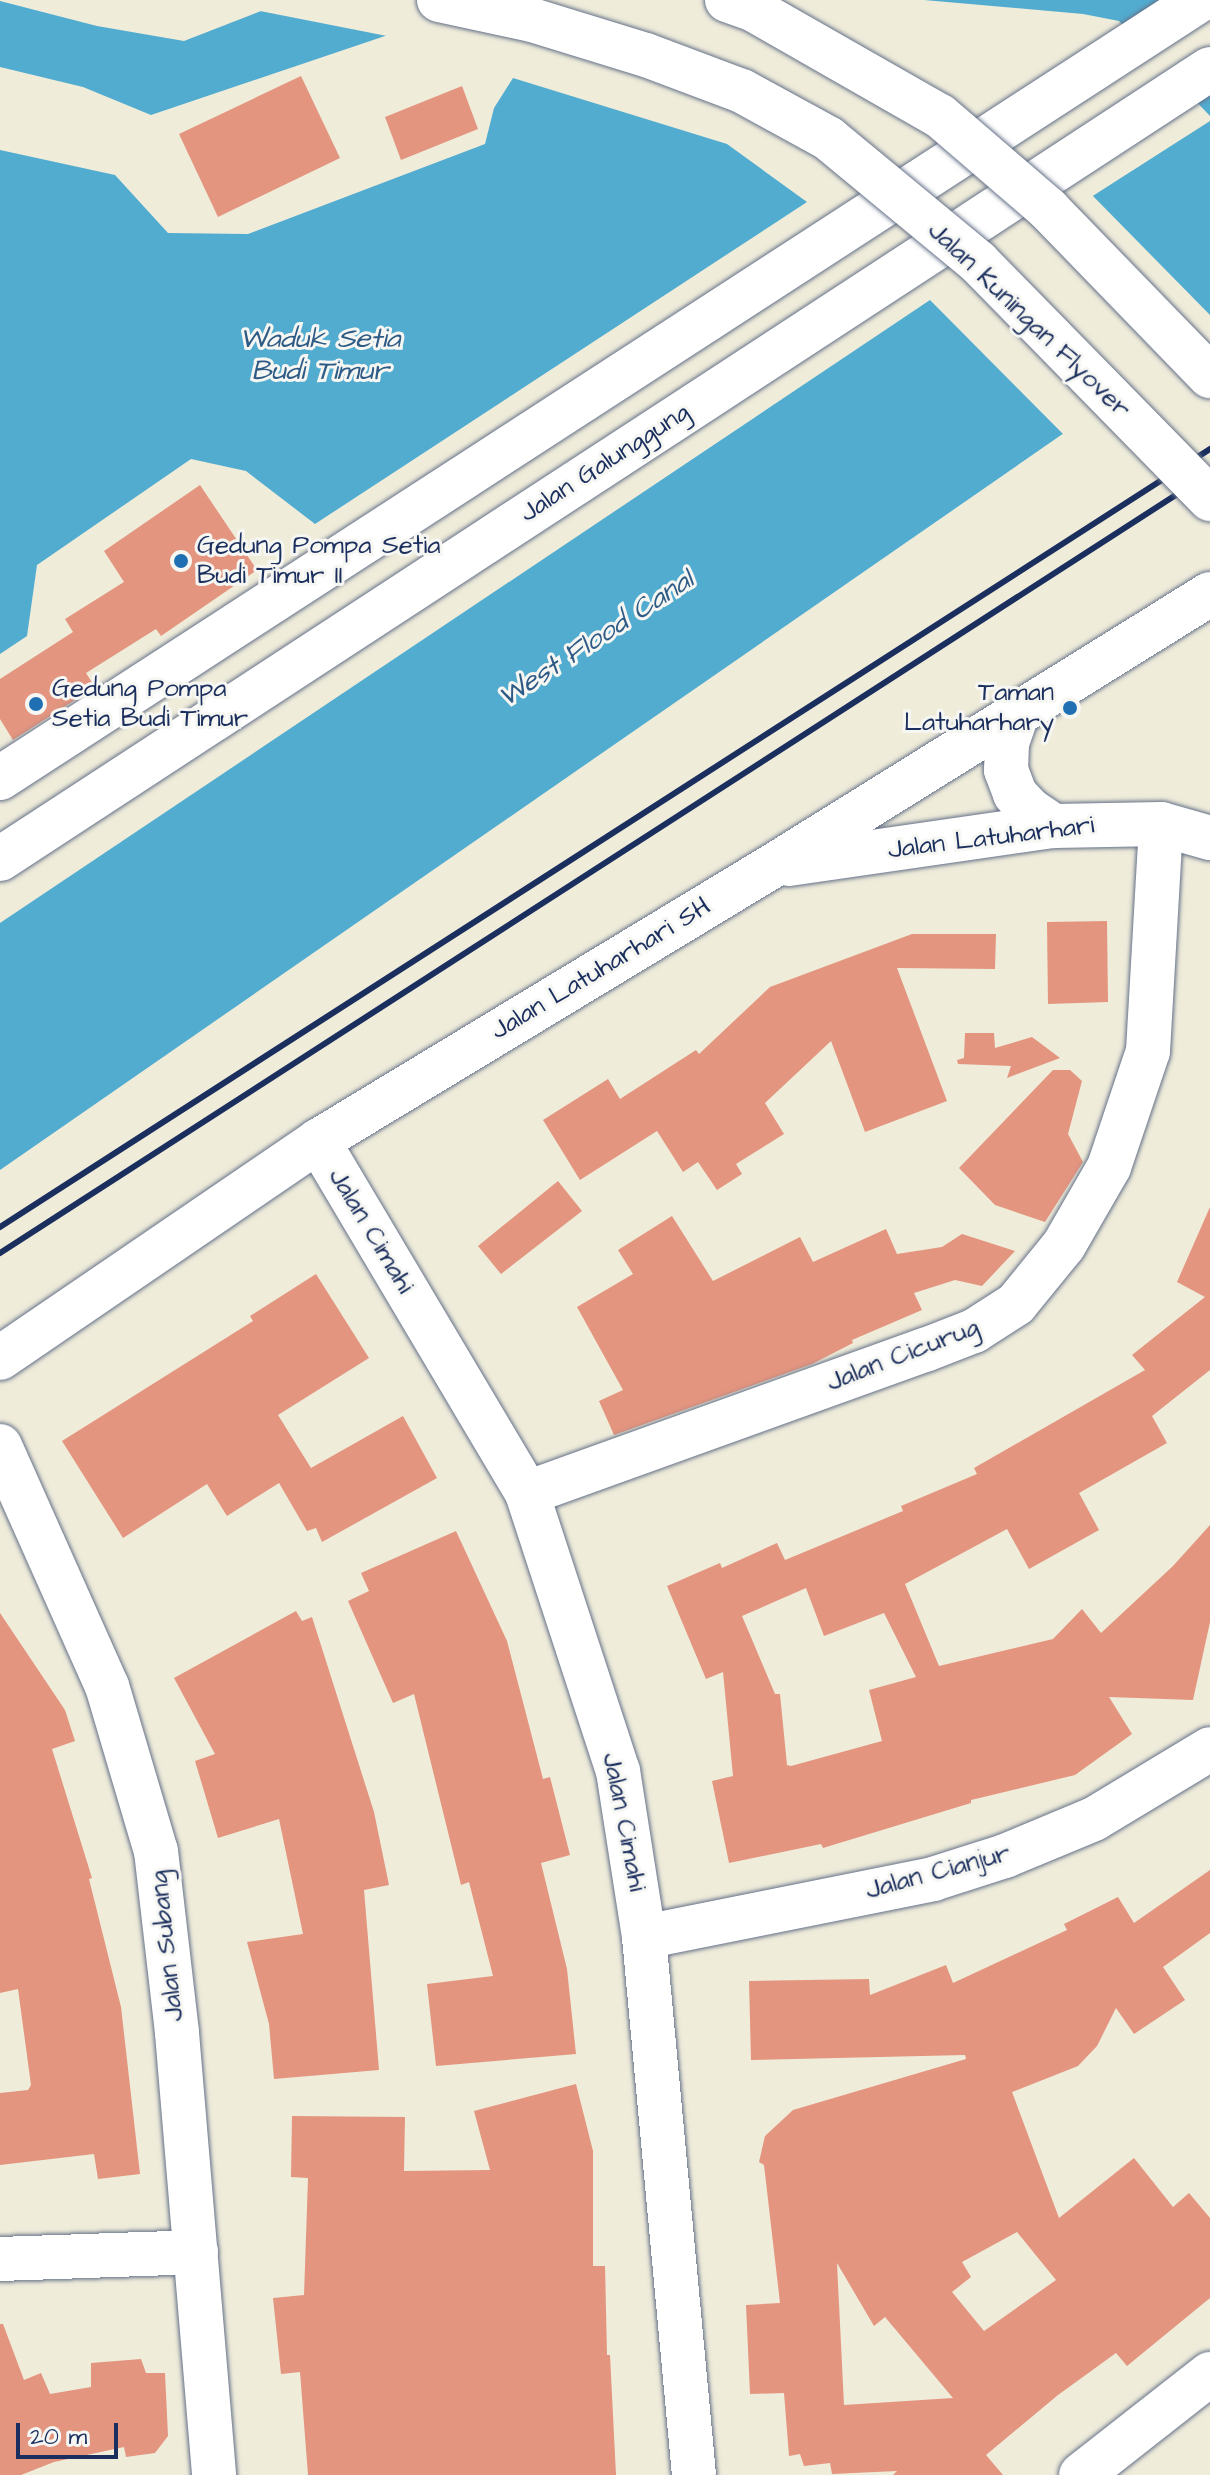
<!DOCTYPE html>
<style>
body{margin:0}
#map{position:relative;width:1210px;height:2475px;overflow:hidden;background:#efecda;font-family:"Architects Daughter",sans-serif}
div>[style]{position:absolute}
.water>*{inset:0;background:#52acd0}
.pier>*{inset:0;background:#efecda}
.building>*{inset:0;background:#e3957f}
.roads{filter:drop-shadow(0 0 2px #657189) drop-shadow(0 0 2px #657189)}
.minor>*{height:44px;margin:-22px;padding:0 22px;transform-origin:22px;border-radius:22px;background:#fff}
.major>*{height:44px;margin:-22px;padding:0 22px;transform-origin:22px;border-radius:22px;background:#fff}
.rail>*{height:6px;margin:-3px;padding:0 3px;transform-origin:3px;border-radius:3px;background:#1b2f5e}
.bridges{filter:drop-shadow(0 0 2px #657189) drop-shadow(0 0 2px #657189)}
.major-bridge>*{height:44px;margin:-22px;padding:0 22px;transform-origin:22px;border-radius:22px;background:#fff}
.dots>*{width:22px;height:22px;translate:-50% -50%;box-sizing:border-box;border:4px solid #f6f6f2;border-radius:50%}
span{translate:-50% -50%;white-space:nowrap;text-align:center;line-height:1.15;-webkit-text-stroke:6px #f6f6f2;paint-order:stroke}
.street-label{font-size:26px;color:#1b2f5e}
.poi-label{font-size:26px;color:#1b2f5e}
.left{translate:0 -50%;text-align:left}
.right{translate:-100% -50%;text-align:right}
.water-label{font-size:28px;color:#2e5b86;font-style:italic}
.scale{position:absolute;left:16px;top:2423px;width:102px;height:36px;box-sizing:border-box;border:4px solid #1b2f5e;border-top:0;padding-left:10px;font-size:24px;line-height:28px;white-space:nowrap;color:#1b2f5e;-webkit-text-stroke:6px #f6f6f2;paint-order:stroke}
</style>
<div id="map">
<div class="water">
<div style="clip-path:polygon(289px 0,456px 12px,151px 115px,83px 87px,0 67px,0 1px,97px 26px,184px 41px)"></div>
<div style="clip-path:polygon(924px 0,1189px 0,1210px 23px,1210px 116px,1119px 21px,1083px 14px)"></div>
<div style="clip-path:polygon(513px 78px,727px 144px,807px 202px,315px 524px,246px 471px,191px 459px,37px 565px,27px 636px,0 654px,0 150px,115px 175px,168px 233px,248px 234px,485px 144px,494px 108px)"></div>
<div style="clip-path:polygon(1210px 121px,1210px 332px,0 1170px,0 923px,930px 300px)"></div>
</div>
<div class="pier">
<div style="clip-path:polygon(278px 0,588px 0,584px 4px,457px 16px,392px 37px,260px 11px,259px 7px)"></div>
<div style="clip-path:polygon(1210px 17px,1210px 86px,1190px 100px,1123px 30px)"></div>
<div style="clip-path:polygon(1090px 193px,1210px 315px,1210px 337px,1065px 436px,927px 297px)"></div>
</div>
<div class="building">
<div style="clip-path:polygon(301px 76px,340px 158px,218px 217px,179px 134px)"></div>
<div style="clip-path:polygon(462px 86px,478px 129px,401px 160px,385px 117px)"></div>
<div style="clip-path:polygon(200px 485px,257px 570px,161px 636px,156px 629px,86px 673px,95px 687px,13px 740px,0 719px,0 679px,73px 632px,65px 619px,124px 582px,104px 551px)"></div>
<div style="clip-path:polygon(1107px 921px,1108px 1002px,1048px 1004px,1047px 922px)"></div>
<div style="clip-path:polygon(912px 934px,996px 934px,995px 969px,897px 968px,947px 1101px,865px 1132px,831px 1041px,765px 1103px,784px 1134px,736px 1164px,742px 1174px,717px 1190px,698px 1162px,683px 1172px,657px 1131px,580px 1180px,543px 1120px,608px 1079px,620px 1099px,696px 1050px,699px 1054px,770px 987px)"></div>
<div style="clip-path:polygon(965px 1033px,994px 1033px,995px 1048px,1032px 1037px,1060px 1058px,1007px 1078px,1011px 1066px,958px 1064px,957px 1060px,964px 1058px)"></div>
<div style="clip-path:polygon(1053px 1070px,1070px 1070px,1082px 1081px,1068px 1134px,1083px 1162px,1045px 1222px,995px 1205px,959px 1168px)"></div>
<div style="clip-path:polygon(558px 1181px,582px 1211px,501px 1274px,478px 1246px)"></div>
<div style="clip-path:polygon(evenodd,1210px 1207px,1210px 1370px,1152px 1416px,1167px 1443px,1079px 1493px,1099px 1530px,1029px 1569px,1007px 1529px,905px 1584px,939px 1666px,1053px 1639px,1082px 1609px,1101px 1633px,1173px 1566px,1210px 1525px,1210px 1622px,1193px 1700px,1109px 1697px,1132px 1734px,1075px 1775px,971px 1800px,971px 1803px,823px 1848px,821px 1844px,729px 1863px,712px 1781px,733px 1776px,723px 1672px,706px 1679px,667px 1586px,720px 1563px,722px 1568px,777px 1543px,785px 1560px,903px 1511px,901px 1506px,977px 1474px,974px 1468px,1145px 1370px,1132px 1355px,1205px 1297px,1177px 1282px,1210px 1207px,806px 1588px,824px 1636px,884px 1613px,916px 1677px,869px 1690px,882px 1741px,791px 1766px,787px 1765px,780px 1694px,775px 1694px,742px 1616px,806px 1588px)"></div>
<div style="clip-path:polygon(672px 1216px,713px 1281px,800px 1237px,813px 1262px,886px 1229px,897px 1254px,942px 1247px,962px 1234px,1015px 1251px,982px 1286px,955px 1280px,914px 1293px,922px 1310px,852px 1340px,853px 1343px,812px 1364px,614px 1435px,599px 1401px,623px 1390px,577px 1307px,633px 1274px,618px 1250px)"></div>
<div style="clip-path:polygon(316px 1274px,369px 1358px,278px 1415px,311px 1468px,403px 1416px,437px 1478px,322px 1542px,316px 1528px,307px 1531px,279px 1483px,227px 1516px,207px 1484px,123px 1538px,62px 1441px,253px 1321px,250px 1316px)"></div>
<div style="clip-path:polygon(456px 1531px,507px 1641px,543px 1779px,550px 1777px,570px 1855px,541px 1863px,567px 1969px,576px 2054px,436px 2066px,427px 1984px,493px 1976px,469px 1882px,461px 1885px,414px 1694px,393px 1703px,348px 1601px,369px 1591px,361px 1573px)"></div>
<div style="clip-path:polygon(296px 1611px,302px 1621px,312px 1617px,374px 1812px,389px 1885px,364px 1890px,379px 2070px,274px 2079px,269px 2024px,247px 1942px,303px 1934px,279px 1819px,218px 1838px,195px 1761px,215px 1754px,174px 1678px)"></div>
<div style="clip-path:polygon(0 1613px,65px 1710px,75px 1741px,52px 1749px,92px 1878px,89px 1879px,121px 2007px,140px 2174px,98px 2179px,94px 2154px,0 2165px,0 2093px,28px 2090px,31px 2085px,18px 1989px,0 1993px)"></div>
<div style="clip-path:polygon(evenodd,1210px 1870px,1210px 1933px,1163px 1967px,1185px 2000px,1134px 2034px,1116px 2008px,1097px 2046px,1078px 2066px,1012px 2092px,1059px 2218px,1134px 2158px,1173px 2207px,1189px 2193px,1210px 2218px,1210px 2298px,1127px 2366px,1116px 2353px,1058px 2395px,986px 2455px,1003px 2475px,893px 2475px,897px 2471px,832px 2474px,830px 2463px,804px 2466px,800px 2454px,789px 2456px,784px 2393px,750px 2394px,746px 2305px,780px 2303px,764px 2165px,759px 2162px,765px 2136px,793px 2110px,966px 2059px,965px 2055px,751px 2060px,749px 1981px,869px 1979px,870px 1995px,946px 1965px,953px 1983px,1067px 1930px,1064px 1924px,1118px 1897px,1134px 1923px,1210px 1870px,1017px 2232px,1056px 2280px,984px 2331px,952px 2292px,971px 2277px,962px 2262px,1017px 2232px,1210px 1870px,837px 2263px,874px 2326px,885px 2317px,953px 2398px,844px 2405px,837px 2263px)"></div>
<div style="clip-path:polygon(576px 2084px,593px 2151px,593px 2266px,605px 2266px,607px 2355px,610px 2355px,616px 2475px,308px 2475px,300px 2372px,281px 2374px,273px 2298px,304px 2295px,308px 2178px,291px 2177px,292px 2116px,405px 2117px,404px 2171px,490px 2170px,474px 2111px)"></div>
<div style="clip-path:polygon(0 2324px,3px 2324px,24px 2380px,41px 2373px,50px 2394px,91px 2387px,91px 2363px,141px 2359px,146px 2373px,165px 2373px,168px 2436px,155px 2453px,126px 2457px,124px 2447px,54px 2462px,21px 2475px,0 2475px)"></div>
</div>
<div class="roads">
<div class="minor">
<div style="left:1017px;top:714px;width:31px;rotate:109deg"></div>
<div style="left:1007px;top:743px;width:27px;rotate:92deg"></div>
<div style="left:1006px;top:770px;width:26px;rotate:69deg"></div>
<div style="left:1015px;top:794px;width:22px;rotate:47deg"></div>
<div style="left:1030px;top:810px;width:29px;rotate:34deg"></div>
<div style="left:789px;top:864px;width:268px;rotate:-8.2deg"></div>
<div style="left:1054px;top:826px;width:107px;rotate:-1.1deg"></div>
<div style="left:1161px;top:824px;width:51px;rotate:15.9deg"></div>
<div style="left:318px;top:1141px;width:409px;rotate:59.3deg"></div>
<div style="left:527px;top:1493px;width:293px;rotate:71.9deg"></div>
<div style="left:618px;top:1771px;width:168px;rotate:81.1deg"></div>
<div style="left:644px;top:1937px;width:540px;rotate:84.69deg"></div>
<div style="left:0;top:1358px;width:385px;rotate:-34.3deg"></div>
<div style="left:318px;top:1141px;width:529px;rotate:-31.17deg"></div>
<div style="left:771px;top:867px;width:517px;rotate:-31.88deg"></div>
<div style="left:0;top:1446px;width:263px;rotate:66deg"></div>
<div style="left:107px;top:1686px;width:172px;rotate:73.5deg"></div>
<div style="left:156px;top:1851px;width:183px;rotate:83.4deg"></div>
<div style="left:177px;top:2033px;width:444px;rotate:85.2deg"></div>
<div style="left:527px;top:1493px;width:423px;rotate:-19.8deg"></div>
<div style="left:925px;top:1350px;width:53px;rotate:-21.2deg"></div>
<div style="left:974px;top:1331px;width:50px;rotate:-32.7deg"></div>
<div style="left:1016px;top:1304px;width:76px;rotate:-50.9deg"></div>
<div style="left:1064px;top:1245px;width:90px;rotate:-60deg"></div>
<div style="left:1109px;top:1167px;width:122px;rotate:-71.4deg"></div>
<div style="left:1148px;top:1051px;width:227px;rotate:-86.7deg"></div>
<div style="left:644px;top:1937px;width:295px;rotate:-11.3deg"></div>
<div style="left:933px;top:1879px;width:76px;rotate:-17.7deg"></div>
<div style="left:1005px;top:1856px;width:96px;rotate:-22.6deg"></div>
<div style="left:1094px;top:1819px;width:135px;rotate:-31.1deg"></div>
<div style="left:0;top:2259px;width:196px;rotate:-2deg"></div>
<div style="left:1081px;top:2475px;width:164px;rotate:-38.1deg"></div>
</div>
<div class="major">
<div style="left:0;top:778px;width:1430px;rotate:-32.96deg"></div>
<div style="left:0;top:859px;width:1445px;rotate:-33.14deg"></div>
</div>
</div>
<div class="rail">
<div style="left:0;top:1227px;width:1439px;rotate:-32.74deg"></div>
<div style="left:0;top:1253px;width:1440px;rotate:-32.81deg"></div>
</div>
<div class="bridges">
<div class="major-bridge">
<div style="left:439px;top:0;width:95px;rotate:12.1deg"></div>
<div style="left:532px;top:20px;width:119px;rotate:17.1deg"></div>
<div style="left:646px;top:55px;width:103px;rotate:20.6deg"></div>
<div style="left:742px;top:91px;width:98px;rotate:28.7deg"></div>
<div style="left:828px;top:138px;width:195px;rotate:39.6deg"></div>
<div style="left:978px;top:262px;width:332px;rotate:45.6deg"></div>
<div style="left:727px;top:0;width:29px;rotate:20deg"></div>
<div style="left:754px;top:10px;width:214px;rotate:29.7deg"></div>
<div style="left:940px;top:116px;width:143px;rotate:40.7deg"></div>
<div style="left:1048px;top:209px;width:233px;rotate:45.9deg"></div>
</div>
</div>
<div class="dots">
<div style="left:181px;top:561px;background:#1f6fb2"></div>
<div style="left:36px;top:704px;background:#1f6fb2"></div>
<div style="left:1070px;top:708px;background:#1f6fb2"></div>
</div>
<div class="street-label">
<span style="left:1029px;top:320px;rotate:44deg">Jalan Kuningan Flyover</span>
<span style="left:605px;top:463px;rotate:-33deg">Jalan Galunggung</span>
<span style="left:991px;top:838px;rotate:-7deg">Jalan Latuharhari</span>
<span style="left:601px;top:969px;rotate:-31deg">Jalan Latuharhari SH</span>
<span style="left:371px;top:1231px;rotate:59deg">Jalan Cimahi</span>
<span style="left:903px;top:1355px;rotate:-21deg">Jalan Cicurug</span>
<span style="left:624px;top:1822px;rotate:79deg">Jalan Cimahi</span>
<span style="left:938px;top:1872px;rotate:-15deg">Jalan Cianjur</span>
<span style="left:167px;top:1946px;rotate:-96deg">Jalan Subang</span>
</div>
<div class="poi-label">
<span class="left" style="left:197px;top:561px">Gedung Pompa Setia<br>Budi Timur II</span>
<span class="left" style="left:52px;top:704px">Gedung Pompa<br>Setia Budi Timur</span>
<span class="right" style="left:1054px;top:708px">Taman<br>Latuharhary</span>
</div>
<div class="water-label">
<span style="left:320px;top:355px">Waduk Setia<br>Budi Timur</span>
<span style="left:596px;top:639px;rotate:-33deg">West Flood Canal</span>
</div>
<div class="scale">20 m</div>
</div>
